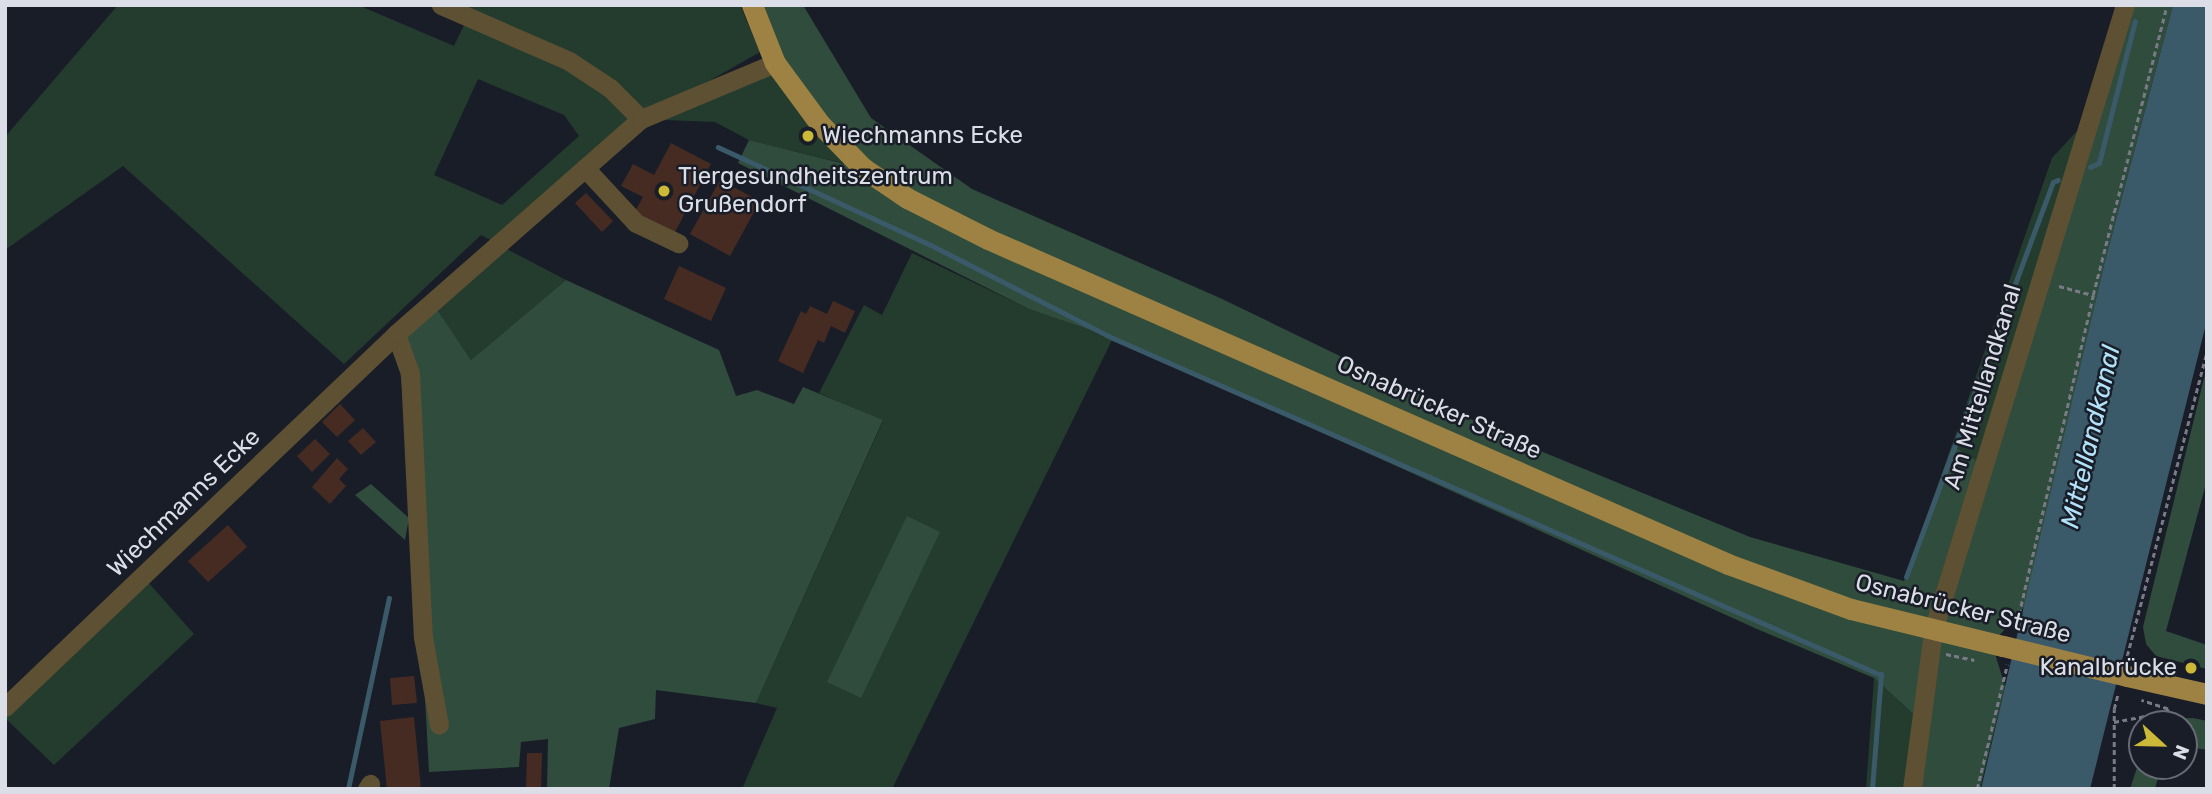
<!DOCTYPE html>
<meta charset="utf-8">
<style>
body{margin:0}
#map{position:relative;width:2212px;height:794px;overflow:hidden;background:#191d28;font-family:Rubik,sans-serif}
div>[style]{position:absolute}
.green>*{inset:0;background:#243c2e}
.forest>*{inset:0;background:#2f4c3c}
.water>*{inset:0;background:#3b5a69}
.stream>*{height:4.5px;margin:-2.25px;padding:0 2.25px;transform-origin:2.25px;border-radius:2.25px;background:#3b5a69}
.building>*{inset:0;background:#462b23}
.path>*{height:2.5px;margin-top:-1.25px;transform-origin:0;background:repeating-linear-gradient(90deg,#787b85 0 5px,transparent 0 8.5px)}
.minor>*{height:19px;margin:-9.5px;padding:0 9.5px;transform-origin:9.5px;border-radius:9.5px;background:#5d5033}
.major>*{height:21px;margin:-10.5px;padding:0 10.5px;transform-origin:10.5px;border-radius:10.5px;background:#9d8243}
.major-bridge>*{height:21px;margin:-10.5px;padding:0 10.5px;transform-origin:10.5px;border-radius:10.5px;background:#9d8243}
.dots>*{width:19px;height:19px;translate:-50% -50%;box-sizing:border-box;border:4px solid #191d28;border-radius:50%}
span{translate:-50% -50%;white-space:nowrap;text-align:center;line-height:1.15;-webkit-text-stroke:5px #191d28;paint-order:stroke}
.poi-label{font-size:24px;color:#dbdee6}
.left{translate:0 -50%;text-align:left}
.right{translate:-100% -50%;text-align:right}
.street-label{font-size:24px;color:#dbdee6}
.water-label{font-size:26px;color:#b2e2f9;font-style:italic}
.frame{position:absolute;inset:0;border:7px solid #dbdee6;pointer-events:none}
.north{position:absolute;left:2128px;top:710px;width:70px;height:70px;box-sizing:border-box;background:#191d28;border:2px solid #676a74;border-radius:50%;rotate:112deg;font-size:19px;font-weight:700;line-height:28px;text-align:center;color:#dbdee6}
.north::after{content:'';display:block;margin:auto;width:24px;height:32px;background:#cdb938;clip-path:polygon(50% 0,100% 100%,50% 72%,0 100%)}
</style>
<div id="map">
<div class="green">
<div style="clip-path:polygon(evenodd,118px 5px,358px 5px,454px 46px,468px 17px,441px 5px,740px 5px,760px 52px,649px 115px,775px 63px,863px 168px,749px 140px,715px 122px,641px 119px,499px 245px,566px 280px,471px 360px,432px 302px,498px 244px,481px 235px,344px 364px,123px 166px,5px 250px,5px 137px,118px 5px,478px 79px,564px 115px,579px 136px,502px 205px,434px 175px,478px 79px)"></div>
<div style="clip-path:polygon(2090px 117px,1985px 467px,1952px 445px,2052px 158px)"></div>
<div style="clip-path:polygon(912px 253px,1029px 309px,1113px 338px,892px 789px,742px 789px,777px 708px,756px 703px,883px 421px,819px 393px,864px 305px,882px 315px)"></div>
<div style="clip-path:polygon(147px 581px,194px 634px,54px 765px,5px 718px)"></div>
<div style="clip-path:polygon(1874px 678px,1921px 721px,1912px 789px,1866px 789px)"></div>
</div>
<div class="forest">
<div style="clip-path:polygon(752px 5px,803px 5px,871px 118px,972px 189px,1220px 298px,1516px 441px,1750px 537px,1904px 581px,1952px 445px,1985px 466px,2125px 5px,2173px 5px,2105px 261px,2025px 606px,1992px 644px,2005px 686px,1980px 789px,1912px 789px,1921px 721px,1874px 678px,1757px 629px,1113px 338px,1029px 309px,738px 163px,749px 140px,861px 168px,819px 119px)"></div>
<div style="clip-path:polygon(566px 280px,719px 350px,736px 396px,757px 390px,794px 404px,803px 387px,883px 420px,756px 703px,656px 690px,655px 719px,619px 728px,609px 789px,547px 789px,548px 739px,521px 742px,519px 767px,429px 772px,414px 494px,396px 334px,432px 302px,471px 360px)"></div>
<div style="clip-path:polygon(2207px 366px,2207px 480px,2166px 631px,2207px 645px,2207px 669px,2156px 656px,2146px 644px,2143px 627px)"></div>
<div style="clip-path:polygon(371px 484px,409px 518px,405px 540px,355px 495px)"></div>
<div style="clip-path:polygon(907px 516px,940px 532px,861px 698px,827px 682px)"></div>
<div style="clip-path:polygon(2193px 718px,2207px 721px,2207px 750px,2184px 746px,2184px 724px,2158px 724px,2161px 719px)"></div>
<div style="clip-path:polygon(2142px 752px,2142px 766px,2161px 766px,2155px 789px,2130px 789px)"></div>
</div>
<div class="water">
<div style="clip-path:polygon(2173px 5px,2207px 5px,2207px 320px,2090px 789px,1981px 789px,2105px 261px)"></div>
</div>
<div class="stream">
<div style="left:718px;top:147px;width:234px;rotate:24.7deg"></div>
<div style="left:931px;top:245px;width:204px;rotate:27.1deg"></div>
<div style="left:1113px;top:338px;width:839px;rotate:23.69deg"></div>
<div style="left:2090px;top:167px;width:10px;rotate:-24deg"></div>
<div style="left:2099px;top:163px;width:146px;rotate:-75.8deg"></div>
<div style="left:1906px;top:577px;width:421px;rotate:-69.6deg"></div>
<div style="left:2053px;top:182px;width:5px;rotate:-22deg"></div>
<div style="left:348px;top:789px;width:195px;rotate:-77.9deg"></div>
<div style="left:1872px;top:789px;width:115px;rotate:-85.5deg"></div>
</div>
<div class="building">
<div style="clip-path:polygon(671px 143px,711px 164px,674px 234px,634px 213px,643px 197px,621px 186px,633px 164px,654px 175px)"></div>
<div style="clip-path:polygon(720px 180px,760px 201px,730px 256px,690px 234px)"></div>
<div style="clip-path:polygon(586px 193px,613px 221px,602px 232px,575px 203px)"></div>
<div style="clip-path:polygon(679px 266px,726px 288px,711px 321px,664px 299px)"></div>
<div style="clip-path:polygon(833px 301px,855px 311px,845px 333px,831px 326px,824px 343px,818px 340px,803px 373px,778px 361px,801px 311px,806px 314px,810px 306px,827px 314px)"></div>
<div style="clip-path:polygon(340px 404px,355px 420px,337px 437px,322px 422px)"></div>
<div style="clip-path:polygon(363px 428px,376px 442px,361px 455px,348px 441px)"></div>
<div style="clip-path:polygon(315px 439px,330px 454px,312px 472px,297px 456px)"></div>
<div style="clip-path:polygon(337px 458px,348px 469px,339px 479px,346px 486px,330px 504px,312px 487px)"></div>
<div style="clip-path:polygon(228px 525px,247px 547px,208px 582px,188px 561px)"></div>
<div style="clip-path:polygon(414px 676px,417px 703px,392px 705px,390px 678px)"></div>
<div style="clip-path:polygon(414px 717px,421px 789px,387px 789px,380px 721px)"></div>
<div style="clip-path:polygon(527px 753px,542px 753px,541px 789px,526px 789px)"></div>
</div>
<div class="path">
<div style="left:2059px;top:286px;width:35px;rotate:15deg"></div>
<div style="left:2015px;top:631px;width:345px;rotate:-76.9deg"></div>
<div style="left:2093px;top:295px;width:299px;rotate:-75.7deg"></div>
<div style="left:1946px;top:654px;width:29px;rotate:12deg"></div>
<div style="left:2127px;top:656px;width:315px;rotate:-75.3deg"></div>
<div style="left:2114px;top:722px;width:53px;rotate:-10.9deg"></div>
<div style="left:2166px;top:712px;width:4px;rotate:-56deg"></div>
<div style="left:2168px;top:709px;width:28px;rotate:-162deg"></div>
<div style="left:1977px;top:789px;width:128px;rotate:-76.4deg"></div>
<div style="left:2114px;top:789px;width:80px;rotate:-90deg"></div>
<div style="left:2114px;top:709px;width:16px;rotate:-76deg"></div>
</div>
<div class="minor">
<div style="left:441px;top:5px;width:140px;rotate:23.6deg"></div>
<div style="left:569px;top:61px;width:49px;rotate:33.4deg"></div>
<div style="left:610px;top:88px;width:44px;rotate:45deg"></div>
<div style="left:585px;top:168px;width:75px;rotate:47.2deg"></div>
<div style="left:636px;top:223px;width:47px;rotate:25.5deg"></div>
<div style="left:396px;top:334px;width:41px;rotate:70.3deg"></div>
<div style="left:410px;top:373px;width:264px;rotate:87.2deg"></div>
<div style="left:423px;top:637px;width:89px;rotate:79.7deg"></div>
<div style="left:5px;top:707px;width:540px;rotate:-43.65deg"></div>
<div style="left:396px;top:334px;width:326px;rotate:-41.3deg"></div>
<div style="left:641px;top:119px;width:145px;rotate:-22.7deg"></div>
<div style="left:367px;top:789px;width:6px;rotate:-59deg"></div>
<div style="left:1912px;top:789px;width:159px;rotate:-82.4deg"></div>
<div style="left:1933px;top:631px;width:655px;rotate:-72.95deg"></div>
</div>
<div class="major">
<div style="left:752px;top:5px;width:62px;rotate:68.4deg"></div>
<div style="left:775px;top:63px;width:76px;rotate:53.6deg"></div>
<div style="left:820px;top:124px;width:62px;rotate:45.7deg"></div>
<div style="left:863px;top:168px;width:53px;rotate:34.3deg"></div>
<div style="left:907px;top:198px;width:91px;rotate:26.8deg"></div>
<div style="left:988px;top:239px;width:808px;rotate:23.71deg"></div>
<div style="left:1728px;top:564px;width:131px;rotate:20.1deg"></div>
<div style="left:1851px;top:609px;width:156px;rotate:13.7deg"></div>
<div style="left:2127px;top:676px;width:82px;rotate:12.7deg"></div>
</div>
<div class="major-bridge">
<div style="left:2003px;top:646px;width:128px;rotate:13.6deg"></div>
</div>
<div class="dots">
<div style="left:808px;top:136px;background:#cdb938"></div>
<div style="left:664px;top:191px;background:#cdb938"></div>
<div style="left:2191px;top:668px;background:#cdb938"></div>
</div>
<div class="poi-label">
<span class="left" style="left:822px;top:136px">Wiechmanns Ecke</span>
<span class="left" style="left:678px;top:191px">Tiergesundheitszentrum<br>Grußendorf</span>
<span class="right" style="left:2177px;top:668px">Kanalbrücke</span>
</div>
<div class="street-label">
<span style="left:1983px;top:387px;rotate:-73deg">Am Mittellandkanal</span>
<span style="left:1439px;top:408px;rotate:24deg">Osnabrücker Straße</span>
<span style="left:184px;top:503px;rotate:-44deg">Wiechmanns Ecke</span>
<span style="left:1963px;top:609px;rotate:14deg">Osnabrücker Straße</span>
</div>
<div class="water-label">
<span style="left:2091px;top:437px;rotate:-77deg">Mittellandkanal</span>
</div>
<div class="frame"></div>
<div class="north">N</div>
</div>
